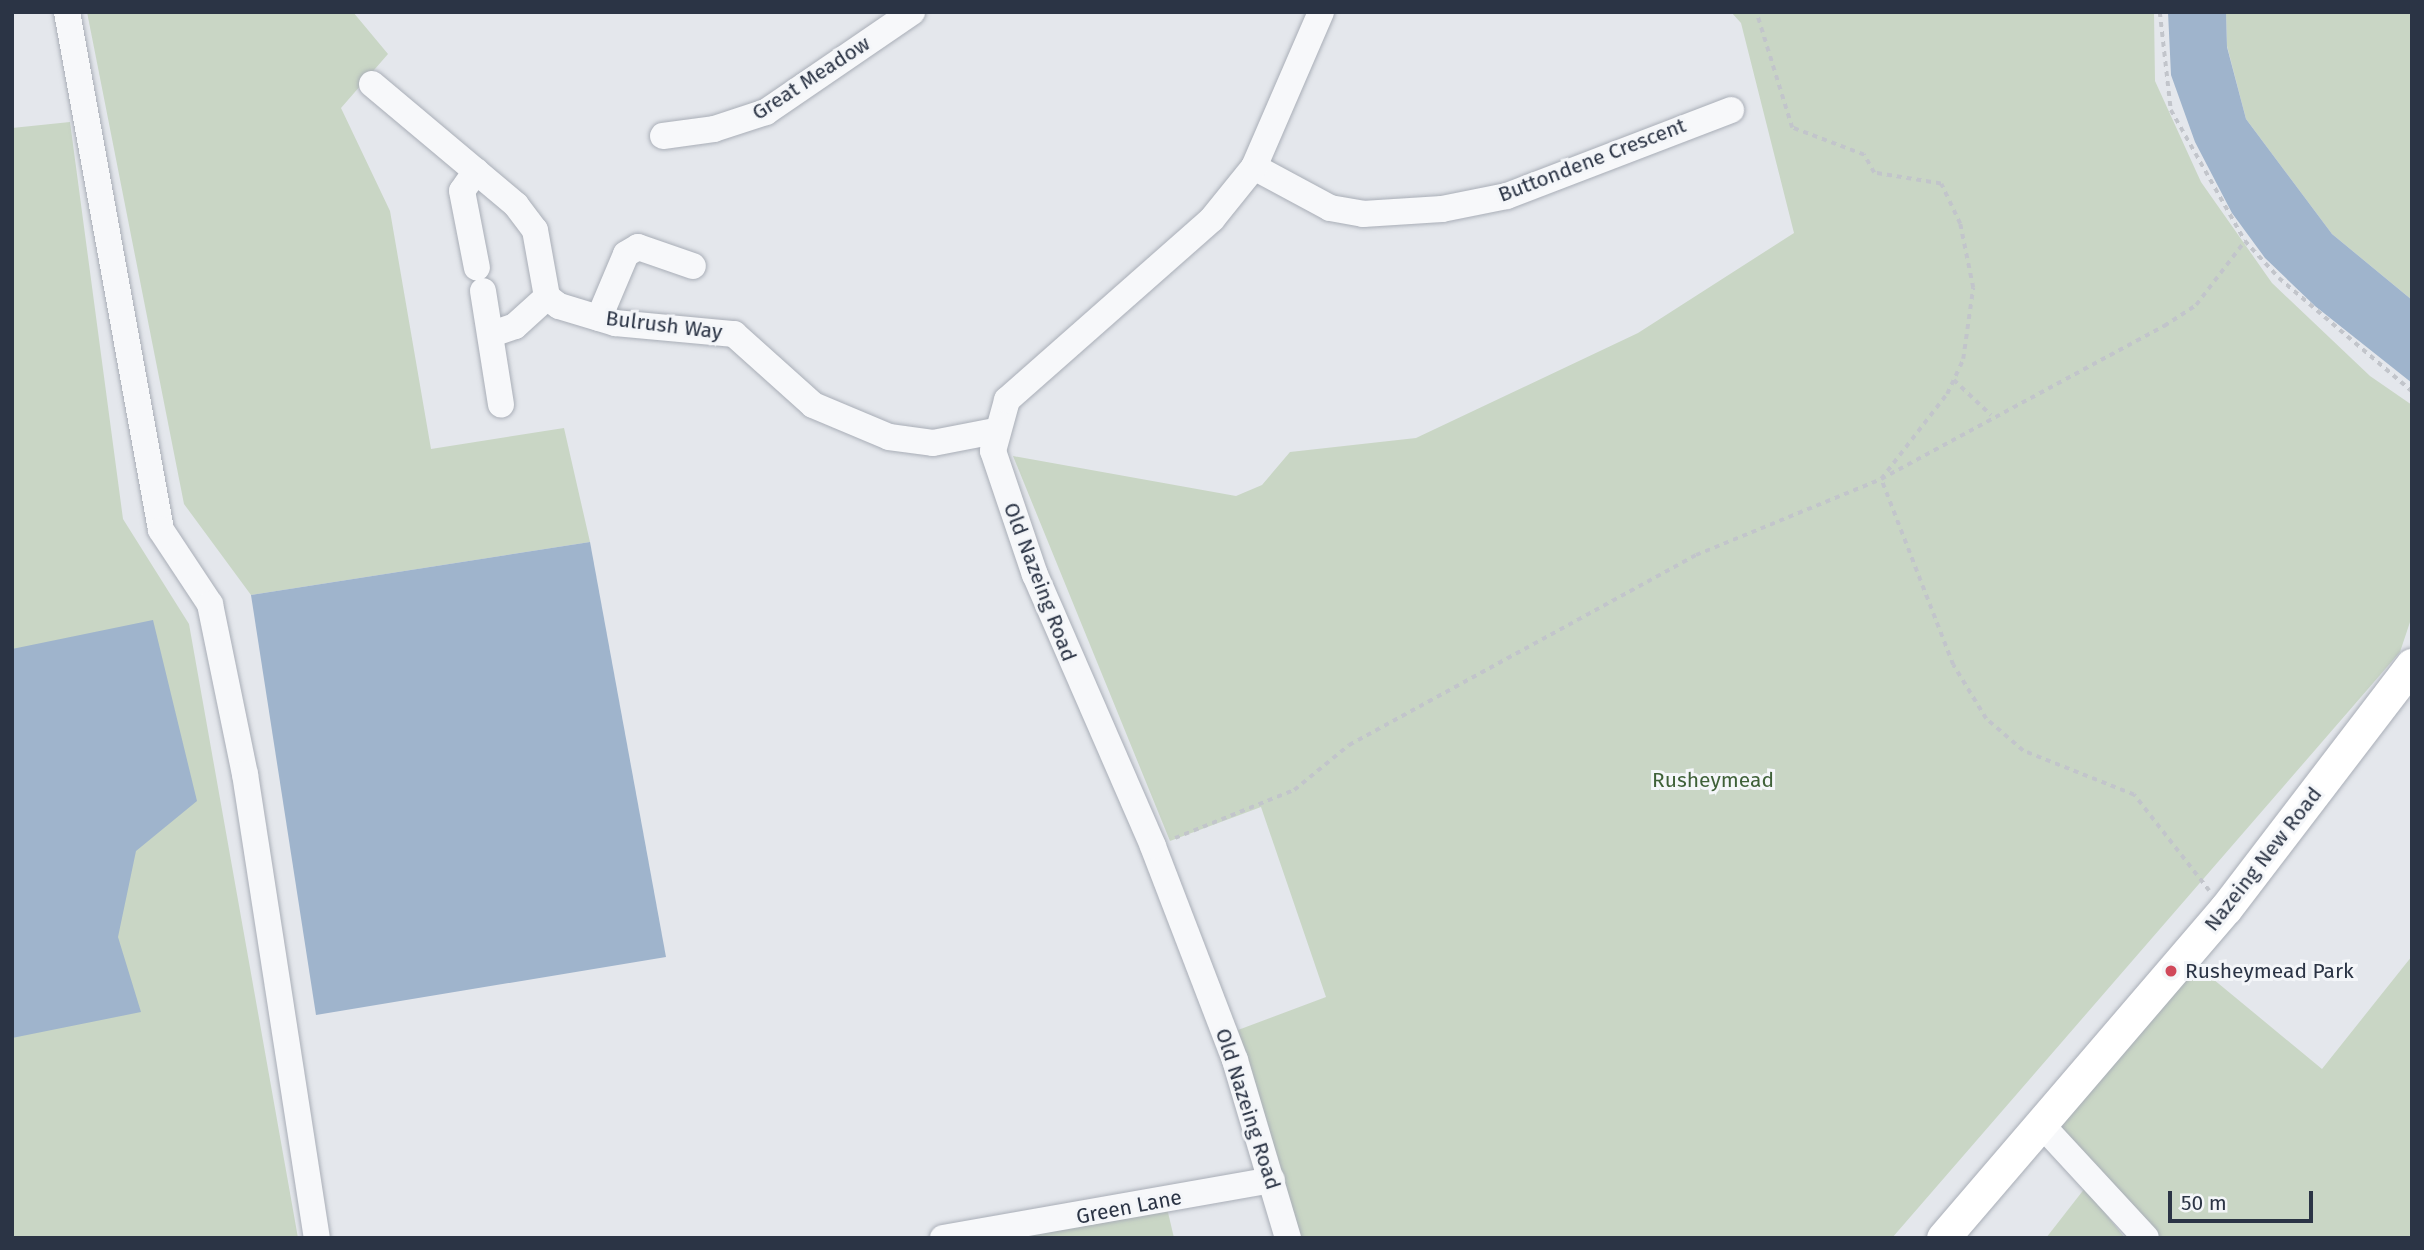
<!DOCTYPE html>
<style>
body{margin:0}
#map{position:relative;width:2424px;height:1250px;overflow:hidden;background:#e4e7ec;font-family:"Fira Sans",sans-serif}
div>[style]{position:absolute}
.green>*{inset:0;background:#c9d6c5}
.water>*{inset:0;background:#9fb4cc}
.path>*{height:3.5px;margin-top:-1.75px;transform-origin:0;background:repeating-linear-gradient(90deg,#c2c5cb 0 5px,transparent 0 10px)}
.roads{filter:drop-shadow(0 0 2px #a9aeb7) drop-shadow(0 0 2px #a9aeb7)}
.minor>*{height:26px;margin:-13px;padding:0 13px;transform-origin:13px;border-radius:13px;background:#f7f8fa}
.major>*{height:33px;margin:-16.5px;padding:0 16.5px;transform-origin:16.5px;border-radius:16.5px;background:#fff}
.dots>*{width:19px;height:19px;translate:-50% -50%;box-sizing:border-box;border:4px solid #f4f6f9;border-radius:50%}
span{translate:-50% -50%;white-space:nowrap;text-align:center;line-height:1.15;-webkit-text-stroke:6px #f4f6f9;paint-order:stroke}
.street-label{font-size:21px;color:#2b3445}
.park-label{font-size:21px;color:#3f6138}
.poi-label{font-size:21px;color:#2b3445}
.left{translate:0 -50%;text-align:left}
.frame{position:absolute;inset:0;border:14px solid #2b3445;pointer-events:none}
.scale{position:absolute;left:2168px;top:1191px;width:145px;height:32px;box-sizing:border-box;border:4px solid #2b3445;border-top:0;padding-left:9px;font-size:21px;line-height:24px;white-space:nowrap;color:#2b3445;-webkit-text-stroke:5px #f4f6f9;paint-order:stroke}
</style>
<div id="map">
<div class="green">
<div style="clip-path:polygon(87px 12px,353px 12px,388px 54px,341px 108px,390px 211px,431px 449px,564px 428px,590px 542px,251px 595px,184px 504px)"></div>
<div style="clip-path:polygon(1731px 12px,2154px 12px,2155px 81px,2201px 182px,2272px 283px,2370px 376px,2412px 405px,2412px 616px,2400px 652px,1892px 1238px,1299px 1238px,1238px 1030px,1326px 997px,1261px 807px,1170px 841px,1013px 456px,1236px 496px,1262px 485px,1290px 452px,1416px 438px,1638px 333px,1794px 233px,1741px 23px)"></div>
<div style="clip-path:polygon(2226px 12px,2412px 12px,2412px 300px,2332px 234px,2246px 119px,2227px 46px)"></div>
<div style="clip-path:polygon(70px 122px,123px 519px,189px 624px,298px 1238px,12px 1238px,12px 128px)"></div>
<div style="clip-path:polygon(2412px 956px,2412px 1238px,2151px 1238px,2054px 1134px,2190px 960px,2322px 1069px)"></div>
<div style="clip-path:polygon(2085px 1188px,2125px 1238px,2046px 1238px)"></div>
<div style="clip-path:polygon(1163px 1191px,1174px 1238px,964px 1238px)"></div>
</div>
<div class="water">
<div style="clip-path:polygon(2168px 12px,2226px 12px,2227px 47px,2246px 119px,2332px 234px,2412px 300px,2412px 383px,2315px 306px,2265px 258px,2232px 213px,2195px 142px,2171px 75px)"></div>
<div style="clip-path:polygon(590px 542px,666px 957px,316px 1015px,251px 595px)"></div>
<div style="clip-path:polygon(153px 620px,197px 801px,136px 851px,118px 937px,141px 1012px,12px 1038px,12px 649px)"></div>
</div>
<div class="path">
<div style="left:2160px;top:12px;width:99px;rotate:83.6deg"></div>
<div style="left:2171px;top:110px;width:150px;rotate:60.5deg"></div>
<div style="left:2245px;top:241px;width:50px;rotate:47.4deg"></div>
<div style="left:2279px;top:278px;width:175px;rotate:40.4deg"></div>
<div style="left:1954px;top:380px;width:51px;rotate:43.4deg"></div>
<div style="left:1175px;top:838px;width:128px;rotate:-22deg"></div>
<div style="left:1294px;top:790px;width:71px;rotate:-39.3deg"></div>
<div style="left:1349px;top:745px;width:396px;rotate:-28.7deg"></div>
<div style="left:1696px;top:555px;width:200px;rotate:-22.3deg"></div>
<div style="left:1881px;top:479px;width:108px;rotate:-52.2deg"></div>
<div style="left:1947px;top:394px;width:38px;rotate:-65deg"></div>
<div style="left:1963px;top:359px;width:72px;rotate:-82deg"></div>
<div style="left:1973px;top:288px;width:65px;rotate:-101.5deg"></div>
<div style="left:1960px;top:224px;width:44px;rotate:-115.4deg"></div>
<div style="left:1941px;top:184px;width:68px;rotate:-170.7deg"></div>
<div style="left:1874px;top:173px;width:21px;rotate:-119deg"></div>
<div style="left:1864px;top:155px;width:77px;rotate:-159.4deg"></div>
<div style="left:1792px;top:128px;width:121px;rotate:-107.2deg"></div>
<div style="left:2209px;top:891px;width:122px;rotate:-128deg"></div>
<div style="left:2134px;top:795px;width:119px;rotate:-158.4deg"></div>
<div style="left:2023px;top:751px;width:49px;rotate:-139.1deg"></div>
<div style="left:1986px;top:719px;width:63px;rotate:-121.4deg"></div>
<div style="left:1953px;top:665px;width:199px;rotate:-111.2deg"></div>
<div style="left:1881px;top:479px;width:322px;rotate:-28.4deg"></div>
<div style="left:2164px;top:326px;width:38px;rotate:-33deg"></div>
<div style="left:2196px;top:305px;width:81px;rotate:-52.6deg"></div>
</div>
<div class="roads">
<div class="minor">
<div style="left:67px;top:12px;width:526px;rotate:79.71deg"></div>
<div style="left:161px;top:530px;width:89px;rotate:56.5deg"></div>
<div style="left:210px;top:604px;width:174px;rotate:78.4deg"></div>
<div style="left:245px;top:774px;width:470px;rotate:81.2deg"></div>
<div style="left:372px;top:84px;width:188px;rotate:40deg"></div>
<div style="left:516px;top:205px;width:31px;rotate:53deg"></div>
<div style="left:535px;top:230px;width:68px;rotate:79.8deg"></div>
<div style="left:547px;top:297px;width:15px;rotate:37deg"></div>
<div style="left:559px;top:306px;width:59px;rotate:16.9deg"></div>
<div style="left:615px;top:323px;width:120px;rotate:5.3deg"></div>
<div style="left:734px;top:334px;width:106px;rotate:41.9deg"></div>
<div style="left:813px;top:405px;width:82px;rotate:22.8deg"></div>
<div style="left:889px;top:437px;width:44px;rotate:7.8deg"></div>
<div style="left:933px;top:443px;width:63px;rotate:-11deg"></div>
<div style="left:663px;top:136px;width:51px;rotate:-7.8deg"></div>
<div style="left:714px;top:129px;width:55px;rotate:-18.1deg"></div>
<div style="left:766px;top:112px;width:177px;rotate:-34.4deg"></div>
<div style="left:1254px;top:167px;width:86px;rotate:28.3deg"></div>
<div style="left:1330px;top:208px;width:34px;rotate:10deg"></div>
<div style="left:1363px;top:214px;width:79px;rotate:-3.6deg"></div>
<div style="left:1442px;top:209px;width:66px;rotate:-11.3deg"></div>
<div style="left:1507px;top:196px;width:240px;rotate:-21deg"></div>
<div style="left:476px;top:171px;width:24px;rotate:125deg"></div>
<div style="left:462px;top:191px;width:78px;rotate:79deg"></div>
<div style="left:483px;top:291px;width:115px;rotate:81deg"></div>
<div style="left:599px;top:318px;width:69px;rotate:-67.1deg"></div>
<div style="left:626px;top:254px;width:14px;rotate:-30deg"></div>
<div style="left:638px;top:247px;width:58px;rotate:19.1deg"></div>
<div style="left:492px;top:334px;width:24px;rotate:-19deg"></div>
<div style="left:515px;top:326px;width:43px;rotate:-42.2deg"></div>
<div style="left:2040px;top:1123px;width:156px;rotate:47.3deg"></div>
<div style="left:943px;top:1238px;width:334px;rotate:-10deg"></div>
<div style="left:1288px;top:1238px;width:186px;rotate:-106.6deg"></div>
<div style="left:1235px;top:1060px;width:229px;rotate:-111deg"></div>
<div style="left:1153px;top:846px;width:296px;rotate:-113.5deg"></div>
<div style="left:1035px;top:575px;width:131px;rotate:-108.7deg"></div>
<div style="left:993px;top:451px;width:53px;rotate:-74.6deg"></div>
<div style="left:1007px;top:400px;width:273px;rotate:-41.4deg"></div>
<div style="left:1212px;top:219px;width:67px;rotate:-51.1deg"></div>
<div style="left:1254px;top:167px;width:169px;rotate:-66.6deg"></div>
</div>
<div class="major">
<div style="left:1943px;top:1238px;width:435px;rotate:-49.4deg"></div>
<div style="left:2226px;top:908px;width:306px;rotate:-52.6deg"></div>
</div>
</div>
<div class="dots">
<div style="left:2171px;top:971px;background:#d1495b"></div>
</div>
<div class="street-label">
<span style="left:811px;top:78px;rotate:-33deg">Great Meadow</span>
<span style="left:1592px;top:160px;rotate:-21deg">Buttondene Crescent</span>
<span style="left:664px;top:325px;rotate:7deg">Bulrush Way</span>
<span style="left:1040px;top:582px;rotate:69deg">Old Nazeing Road</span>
<span style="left:2263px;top:859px;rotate:-52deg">Nazeing New Road</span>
<span style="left:1248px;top:1109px;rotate:72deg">Old Nazeing Road</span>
<span style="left:1129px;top:1207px;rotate:-11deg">Green Lane</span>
</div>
<div class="park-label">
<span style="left:1713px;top:780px">Rusheymead</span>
</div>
<div class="poi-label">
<span class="left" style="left:2185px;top:971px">Rusheymead Park</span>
</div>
<div class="frame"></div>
<div class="scale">50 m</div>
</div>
